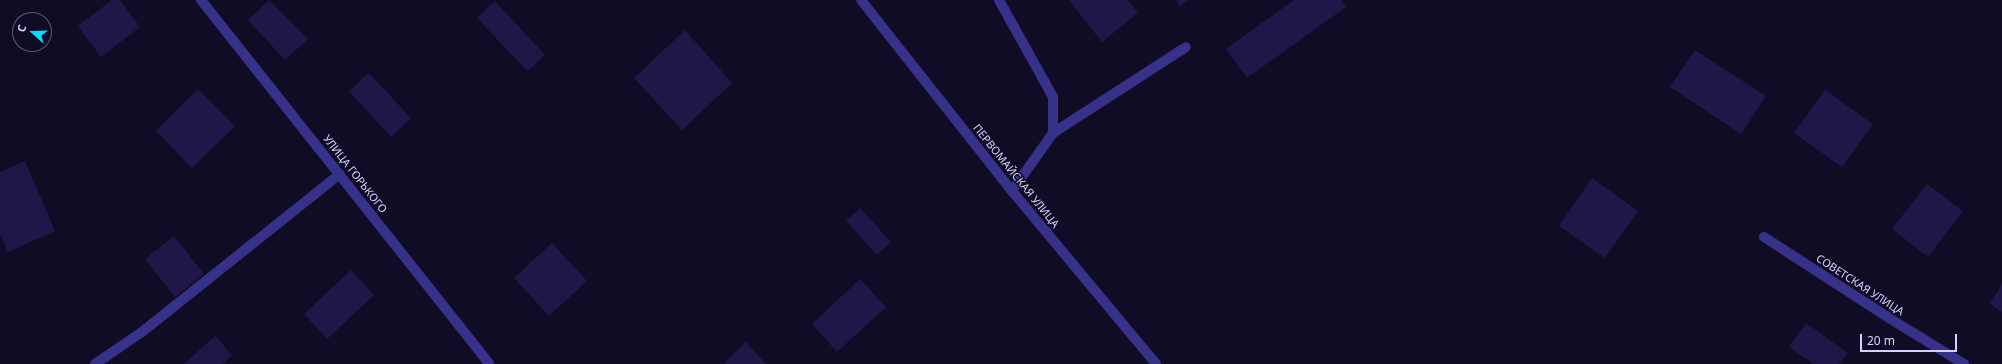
<!DOCTYPE html>
<meta charset="utf-8">
<style>
body{margin:0}
#map{position:relative;width:2002px;height:364px;overflow:hidden;background:#110c25;font-family:"Noto Sans",sans-serif}
div>[style]{position:absolute}
.building>*{inset:0;background:#211648}
.service>*{height:10px;margin:-5px;padding:0 5px;transform-origin:5px;border-radius:5px;background:#373289}
.minor>*{height:10px;margin:-5px;padding:0 5px;transform-origin:5px;border-radius:5px;background:#373289}
span{translate:-50% -50%;white-space:nowrap;text-align:center;line-height:1.15;-webkit-text-stroke:3px #110c25;paint-order:stroke}
.street-label{font-size:11px;color:#d6d0ff}
.north{position:absolute;left:12px;top:12px;width:40px;height:40px;box-sizing:border-box;background:#110c25;border:1px solid #605a7c;border-radius:50%;rotate:290deg;font-size:11px;font-weight:700;line-height:16px;text-align:center;color:#d6d0ff}
.north::after{content:'';display:block;margin:auto;width:14px;height:18px;background:#00defb;clip-path:polygon(50% 0,100% 100%,50% 72%,0 100%)}
.scale{position:absolute;left:1860px;top:334px;width:97px;height:18px;box-sizing:border-box;border:2px solid #d6d0ff;border-top:0;padding-left:5px;font-size:12px;line-height:14px;white-space:nowrap;color:#d6d0ff;-webkit-text-stroke:3px #110c25;paint-order:stroke}
</style>
<div id="map">
<div class="building">
<div style="clip-path:polygon(112px 0,120px 0,140px 27px,101px 57px,78px 26px)"></div>
<div style="clip-path:polygon(269px 0,308px 39px,285px 60px,248px 20px)"></div>
<div style="clip-path:polygon(1069px 0,1128px 0,1138px 13px,1102px 42px)"></div>
<div style="clip-path:polygon(1176px 0,1188px 0,1180px 6px)"></div>
<div style="clip-path:polygon(1294px 0,1341px 0,1346px 7px,1247px 78px,1226px 49px)"></div>
<div style="clip-path:polygon(495px 1px,545px 55px,527px 71px,477px 18px)"></div>
<div style="clip-path:polygon(685px 30px,732px 83px,682px 130px,634px 78px)"></div>
<div style="clip-path:polygon(1695px 50px,1766px 96px,1741px 134px,1670px 87px)"></div>
<div style="clip-path:polygon(369px 73px,411px 118px,391px 137px,349px 91px)"></div>
<div style="clip-path:polygon(198px 89px,235px 126px,192px 168px,156px 131px)"></div>
<div style="clip-path:polygon(1825px 90px,1873px 124px,1842px 167px,1794px 133px)"></div>
<div style="clip-path:polygon(25px 161px,55px 231px,8px 252px,0 234px,0 172px)"></div>
<div style="clip-path:polygon(1592px 178px,1638px 211px,1605px 258px,1559px 226px)"></div>
<div style="clip-path:polygon(1927px 184px,1963px 211px,1928px 257px,1892px 229px)"></div>
<div style="clip-path:polygon(860px 208px,891px 242px,877px 255px,846px 221px)"></div>
<div style="clip-path:polygon(174px 236px,204px 274px,175px 297px,145px 259px)"></div>
<div style="clip-path:polygon(552px 243px,587px 281px,549px 316px,514px 278px)"></div>
<div style="clip-path:polygon(351px 270px,374px 295px,327px 339px,304px 314px)"></div>
<div style="clip-path:polygon(860px 279px,886px 307px,837px 352px,812px 324px)"></div>
<div style="clip-path:polygon(2002px 284px,2002px 312px,1990px 304px)"></div>
<div style="clip-path:polygon(1806px 323px,1848px 353px,1839px 364px,1813px 364px,1789px 347px)"></div>
<div style="clip-path:polygon(215px 336px,232px 355px,223px 364px,184px 364px)"></div>
<div style="clip-path:polygon(746px 342px,766px 364px,724px 364px,724px 363px)"></div>
</div>
<div class="service">
<div style="left:999px;top:0;width:111px;rotate:60.9deg"></div>
<div style="left:1053px;top:97px;width:36px;rotate:90deg"></div>
<div style="left:1053px;top:133px;width:71px;rotate:125.3deg"></div>
<div style="left:1053px;top:133px;width:158px;rotate:-32.9deg"></div>
<div style="left:95px;top:364px;width:57px;rotate:-34.2deg"></div>
<div style="left:142px;top:332px;width:253px;rotate:-38.6deg"></div>
</div>
<div class="minor">
<div style="left:201px;top:0;width:464px;rotate:51.6deg"></div>
<div style="left:861px;top:0;width:243px;rotate:51.7deg"></div>
<div style="left:1012px;top:191px;width:225px;rotate:50.2deg"></div>
<div style="left:1764px;top:237px;width:149px;rotate:32.9deg"></div>
<div style="left:1889px;top:318px;width:88px;rotate:31.5deg"></div>
</div>
<div class="street-label">
<span style="left:355px;top:174px;rotate:52deg">УЛИЦА ГОРЬКОГО</span>
<span style="left:1016px;top:176px;rotate:51deg">ПЕРВОМАЙСКАЯ УЛИЦА</span>
<span style="left:1860px;top:285px;rotate:33deg">СОВЕТСКАЯ УЛИЦА</span>
</div>
<div class="north">С</div>
<div class="scale">20 m</div>
</div>
